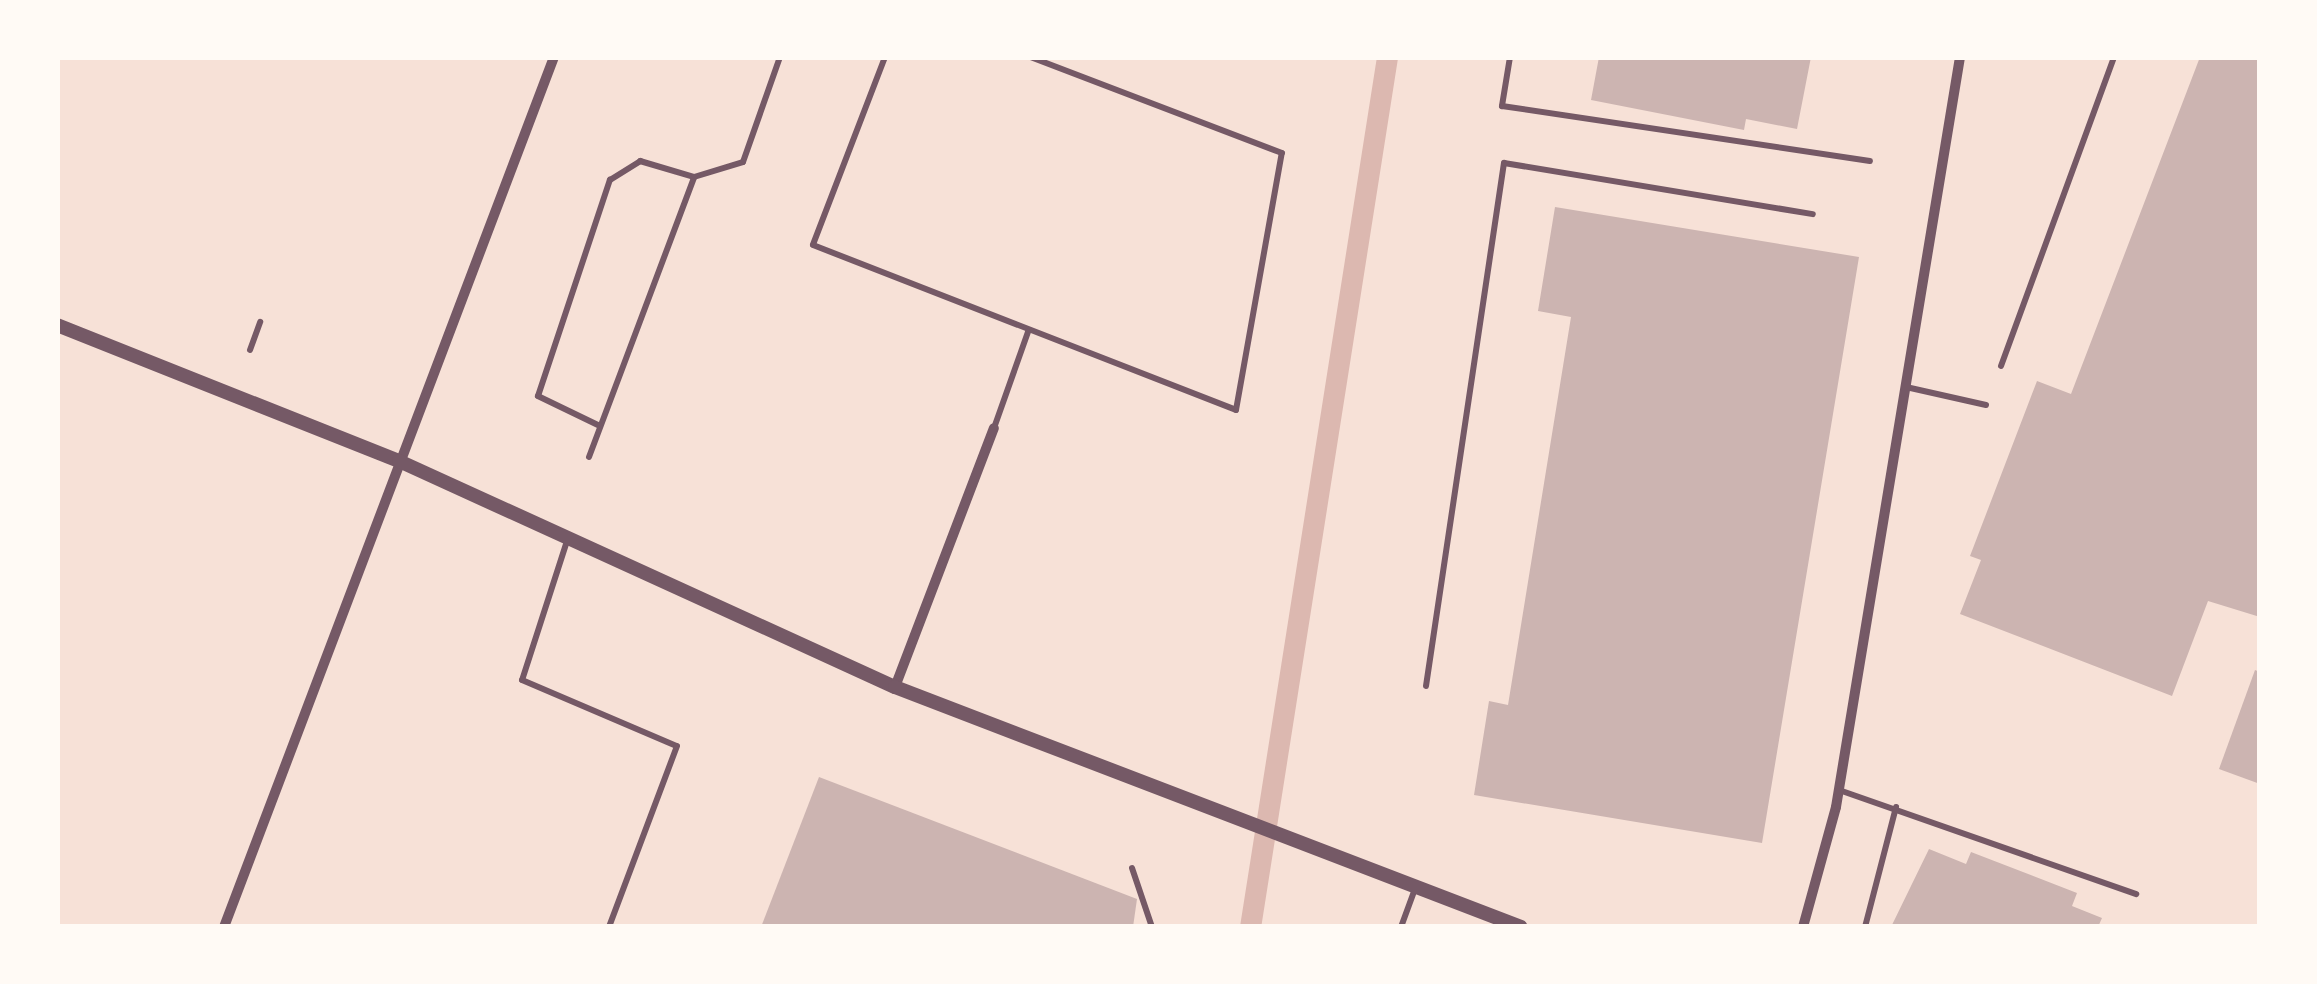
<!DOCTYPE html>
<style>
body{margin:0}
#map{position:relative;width:2317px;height:984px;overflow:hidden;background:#f7e1d7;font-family:Rubik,sans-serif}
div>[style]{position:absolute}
.canal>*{height:21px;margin:-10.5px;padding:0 10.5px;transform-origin:10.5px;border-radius:10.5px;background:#dcb8b0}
.building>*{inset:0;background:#ccb4b1}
.service>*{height:6px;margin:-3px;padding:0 3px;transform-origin:3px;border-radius:3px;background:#755966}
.minor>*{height:10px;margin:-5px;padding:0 5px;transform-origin:5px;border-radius:5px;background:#755966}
.tertiary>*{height:14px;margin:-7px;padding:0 7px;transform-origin:7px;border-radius:7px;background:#755966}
span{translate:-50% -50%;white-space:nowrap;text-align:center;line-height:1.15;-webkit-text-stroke:12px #fffaf5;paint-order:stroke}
.frame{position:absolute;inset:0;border:60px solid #fffaf5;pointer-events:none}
</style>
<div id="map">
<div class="canal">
<div style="left:1250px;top:927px;width:881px;rotate:-81.05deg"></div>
</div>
<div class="building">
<div style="clip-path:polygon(1599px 57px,1811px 57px,1797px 129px,1746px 119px,1744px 130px,1591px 100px)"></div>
<div style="clip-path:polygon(2200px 57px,2260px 57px,2260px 617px,2208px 601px,2172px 696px,1960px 614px,1981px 560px,1970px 556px,2037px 381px,2071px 394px)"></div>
<div style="clip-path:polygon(1555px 207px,1859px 257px,1762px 843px,1474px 795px,1489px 701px,1508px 705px,1571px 317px,1538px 311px)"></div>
<div style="clip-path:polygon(2255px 670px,2260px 672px,2260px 784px,2219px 769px)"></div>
<div style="clip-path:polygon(819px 777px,1137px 899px,1133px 927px,761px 927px)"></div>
<div style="clip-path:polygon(1929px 849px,1966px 864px,1971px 852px,2077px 893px,2072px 906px,2102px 918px,2098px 927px,1891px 927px)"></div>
</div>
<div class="service">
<div style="left:885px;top:57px;width:201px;rotate:111deg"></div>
<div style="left:813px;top:245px;width:454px;rotate:21.3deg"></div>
<div style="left:1236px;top:410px;width:261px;rotate:-79.9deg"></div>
<div style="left:1282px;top:153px;width:270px;rotate:-159.1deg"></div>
<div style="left:1510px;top:57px;width:50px;rotate:99.3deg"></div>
<div style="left:1502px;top:106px;width:372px;rotate:8.5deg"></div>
<div style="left:250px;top:350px;width:30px;rotate:-70deg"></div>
<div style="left:2001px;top:366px;width:329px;rotate:-69.9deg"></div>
<div style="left:1906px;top:387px;width:82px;rotate:12.7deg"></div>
<div style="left:600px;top:426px;width:69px;rotate:-154.2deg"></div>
<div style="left:538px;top:396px;width:228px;rotate:-71.6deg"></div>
<div style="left:610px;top:180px;width:36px;rotate:-32deg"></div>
<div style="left:640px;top:161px;width:56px;rotate:16.5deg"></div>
<div style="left:694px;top:177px;width:51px;rotate:-17deg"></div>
<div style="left:743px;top:162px;width:111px;rotate:-70.6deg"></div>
<div style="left:994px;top:428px;width:102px;rotate:-70.5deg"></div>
<div style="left:589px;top:457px;width:299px;rotate:-69.4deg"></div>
<div style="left:567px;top:541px;width:146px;rotate:107.9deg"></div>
<div style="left:522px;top:680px;width:168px;rotate:23.1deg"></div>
<div style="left:677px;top:746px;width:193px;rotate:110.6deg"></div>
<div style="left:1426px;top:686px;width:529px;rotate:-81.52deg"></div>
<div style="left:1504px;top:163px;width:313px;rotate:9.4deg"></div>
<div style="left:1839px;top:790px;width:315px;rotate:19.3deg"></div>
<div style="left:1132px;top:868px;width:62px;rotate:71.3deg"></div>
<div style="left:1401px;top:927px;width:44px;rotate:-69.9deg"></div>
<div style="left:1865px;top:927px;width:124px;rotate:-75.5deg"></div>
</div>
<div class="minor">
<div style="left:895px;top:687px;width:277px;rotate:-69.1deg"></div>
<div style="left:224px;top:927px;width:930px;rotate:-69.23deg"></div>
<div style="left:1803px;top:927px;width:124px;rotate:-74.6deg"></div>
<div style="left:1836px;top:807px;width:760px;rotate:-80.61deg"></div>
</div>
<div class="tertiary">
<div style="left:57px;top:325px;width:368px;rotate:21.7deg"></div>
<div style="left:399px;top:461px;width:545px;rotate:24.5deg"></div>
<div style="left:895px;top:687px;width:670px;rotate:20.98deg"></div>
</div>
<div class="frame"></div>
</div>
